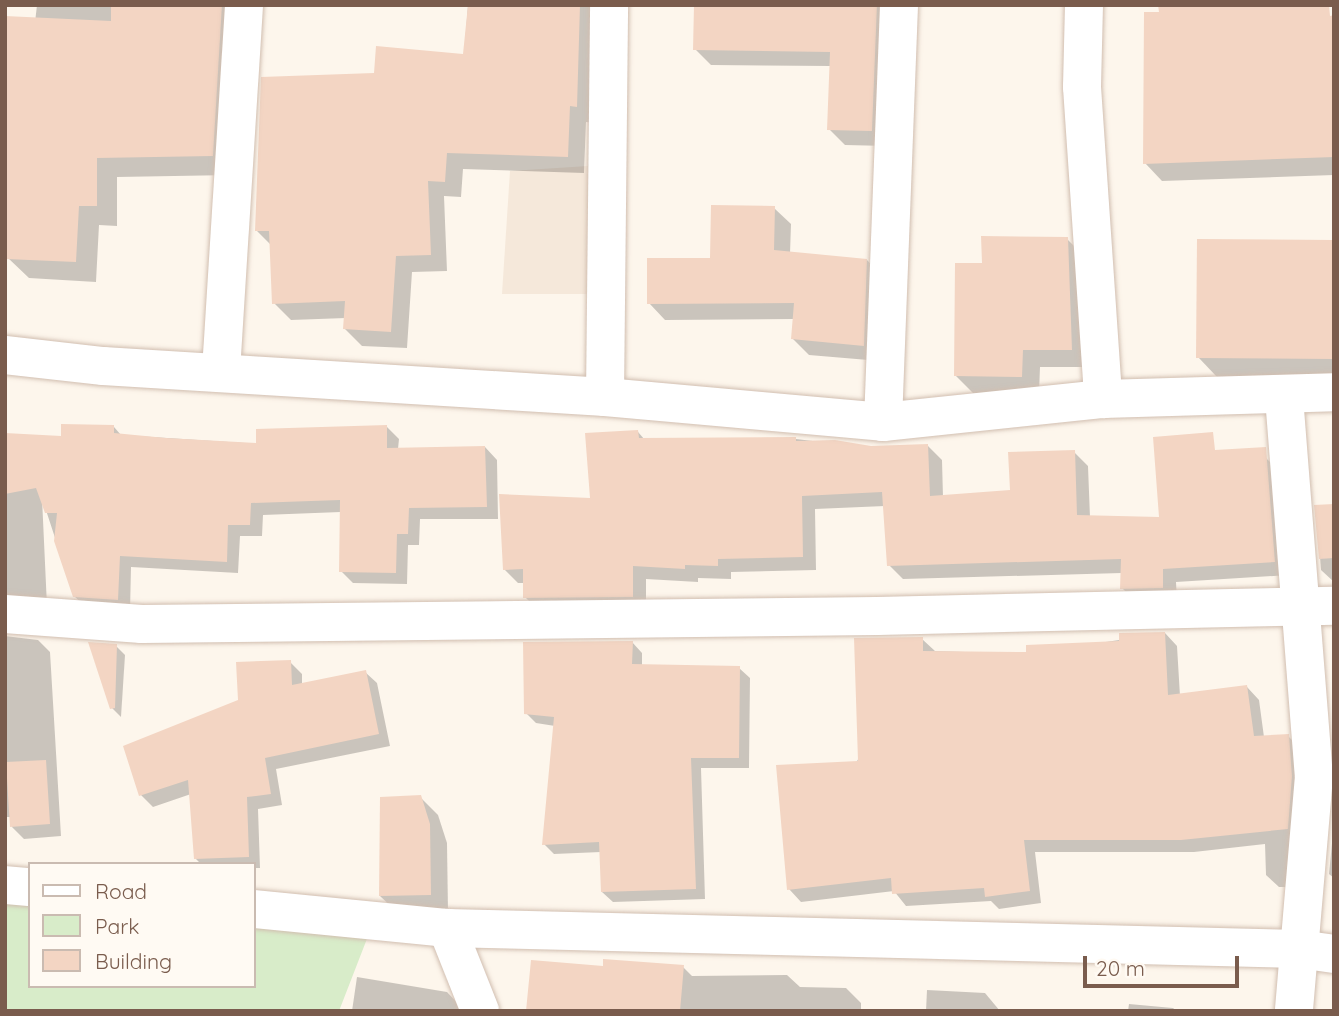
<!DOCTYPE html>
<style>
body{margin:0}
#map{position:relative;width:1339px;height:1016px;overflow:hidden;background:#fdf6ec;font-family:Quicksand,sans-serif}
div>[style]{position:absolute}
.residential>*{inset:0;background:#f5e8da}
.green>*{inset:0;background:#d8ecc9}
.shadow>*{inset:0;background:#0003}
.building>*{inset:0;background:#f3d5c3}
.roads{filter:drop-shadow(0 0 2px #d1beb0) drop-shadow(0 0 2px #d1beb0)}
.street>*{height:38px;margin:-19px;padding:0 19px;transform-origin:19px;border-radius:19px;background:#fff}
span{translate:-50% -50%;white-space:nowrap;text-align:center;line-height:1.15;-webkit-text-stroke:7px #fffaf3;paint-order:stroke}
.frame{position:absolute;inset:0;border:7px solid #7a5c4d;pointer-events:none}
.legend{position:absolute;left:28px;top:862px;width:228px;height:126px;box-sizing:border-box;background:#fffaf3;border:2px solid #cabbb1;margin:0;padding:9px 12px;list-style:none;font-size:21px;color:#7a5c4d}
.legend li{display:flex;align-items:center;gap:14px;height:35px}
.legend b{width:35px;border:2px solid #cabbb1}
.scale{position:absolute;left:1083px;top:956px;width:156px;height:32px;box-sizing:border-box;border:4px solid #7a5c4d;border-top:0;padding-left:9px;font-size:21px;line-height:24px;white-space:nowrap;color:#7a5c4d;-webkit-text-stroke:5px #fffaf3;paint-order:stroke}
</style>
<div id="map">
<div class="residential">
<div style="clip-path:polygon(603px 165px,595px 294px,502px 294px,510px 171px)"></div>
</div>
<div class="green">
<div style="clip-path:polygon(5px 895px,30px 897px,30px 986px,254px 986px,254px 919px,370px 931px,339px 1011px,5px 1011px)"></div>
</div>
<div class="shadow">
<div style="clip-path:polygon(37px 5px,247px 5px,232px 175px,117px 177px,117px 226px,99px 225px,96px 282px,29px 278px,8px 258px)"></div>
<div style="clip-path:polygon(468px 5px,598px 5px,594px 123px,586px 122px,584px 173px,463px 169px,461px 197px,444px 196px,447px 271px,412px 272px,407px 348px,362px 346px,345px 329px,346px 318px,291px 320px,274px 303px,271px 245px,257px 231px,375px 75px,464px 56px)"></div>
<div style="clip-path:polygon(695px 5px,901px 5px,887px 146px,845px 145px,829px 129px,831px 66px,711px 65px,695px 49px)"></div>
<div style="clip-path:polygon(1161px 14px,1334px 17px,1334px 175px,1162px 181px,1145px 163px)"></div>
<div style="clip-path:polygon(774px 208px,791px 224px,790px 254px,867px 260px,883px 277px,880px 361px,809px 355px,793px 339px,795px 319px,665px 320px,649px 303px,712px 260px)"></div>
<div style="clip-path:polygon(1067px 239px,1085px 257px,1089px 367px,1040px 367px,1039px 394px,973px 393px,955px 375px,984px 265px)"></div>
<div style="clip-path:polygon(1334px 242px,1334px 378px,1217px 377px,1198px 357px)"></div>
<div style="clip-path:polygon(114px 427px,121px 435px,258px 444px,387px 427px,399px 439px,398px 449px,485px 447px,497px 460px,498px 519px,420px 519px,419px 545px,408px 545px,407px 584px,353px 583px,341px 571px,341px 512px,263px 515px,262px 536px,240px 536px,238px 573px,131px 567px,130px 612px,87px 608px,74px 596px,42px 498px,47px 606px,5px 610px,5px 435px,63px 437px)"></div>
<div style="clip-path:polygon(638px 432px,645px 440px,796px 439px,871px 448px,928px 446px,942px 460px,943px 497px,1012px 492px,1074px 452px,1088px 466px,1090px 517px,1161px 519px,1266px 458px,1280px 472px,1288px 575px,1176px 582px,1177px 601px,1136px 602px,1122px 588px,1122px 573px,903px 579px,889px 565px,885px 506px,815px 509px,816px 570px,731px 572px,731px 579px,698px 578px,698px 582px,646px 579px,646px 610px,539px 611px,525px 597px,525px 583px,518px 583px,504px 569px,592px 499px)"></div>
<div style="clip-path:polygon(1316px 506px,1334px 506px,1334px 582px,1321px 570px)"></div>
<div style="clip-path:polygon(1165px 633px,1177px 646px,1180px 696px,1247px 687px,1259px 700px,1264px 737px,1288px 736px,1301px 749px,1296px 887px,1279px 887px,1266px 875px,1265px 844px,1194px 852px,1035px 852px,1041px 903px,999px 909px,991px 901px,906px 906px,894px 891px,801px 902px,789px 889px,922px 639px,935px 651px,1027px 654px)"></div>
<div style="clip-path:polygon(5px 636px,38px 640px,50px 652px,61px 836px,24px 839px,12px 827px,11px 817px,5px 817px)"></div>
<div style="clip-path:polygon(632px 642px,642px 653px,642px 666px,739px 668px,750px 678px,749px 768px,701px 768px,705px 899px,613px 902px,602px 892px,601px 852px,554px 854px,544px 844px,555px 726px,536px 723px,526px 713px)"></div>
<div style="clip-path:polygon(116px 646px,125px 655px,121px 717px,112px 708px)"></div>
<div style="clip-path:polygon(290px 662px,302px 674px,302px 685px,365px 672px,377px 683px,390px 746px,276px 769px,282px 805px,258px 809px,260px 868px,254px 868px,254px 864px,201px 864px,195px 858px,191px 794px,153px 807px,141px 795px,240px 701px)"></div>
<div style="clip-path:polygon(420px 797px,438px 815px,447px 843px,448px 912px,398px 913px,380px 896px)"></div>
<div style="clip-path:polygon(1334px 823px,1334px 878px,1329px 874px)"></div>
<div style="clip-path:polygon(683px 967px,692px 976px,787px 975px,800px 987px,846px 988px,861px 1003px,861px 1011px,528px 1011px,605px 968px)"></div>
<div style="clip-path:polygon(357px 977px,447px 992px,465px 1011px,352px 1011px)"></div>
<div style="clip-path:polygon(927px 990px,985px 993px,1000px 1011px,926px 1011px)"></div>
<div style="clip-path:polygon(1129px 1004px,1173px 1008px,1177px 1011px,1128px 1011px)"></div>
</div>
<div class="building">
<div style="clip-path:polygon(111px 5px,222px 5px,213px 156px,97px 158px,97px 206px,79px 206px,76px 262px,6px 259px,5px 16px,111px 21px)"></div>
<div style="clip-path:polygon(468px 5px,580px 5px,577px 107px,570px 106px,568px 157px,447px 153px,445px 182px,428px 181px,431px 255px,396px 256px,391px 332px,343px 329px,345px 301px,272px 304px,269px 231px,255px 231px,261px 77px,374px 73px,376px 46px,463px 54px)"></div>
<div style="clip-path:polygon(694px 5px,877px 5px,872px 131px,827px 130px,830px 52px,693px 50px)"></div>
<div style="clip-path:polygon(1158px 5px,1329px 5px,1330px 16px,1334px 15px,1334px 157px,1143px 164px,1144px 12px,1159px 12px)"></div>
<div style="clip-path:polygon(711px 205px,775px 206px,774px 250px,867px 259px,864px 346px,791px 339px,794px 303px,647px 304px,647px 258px,710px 258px)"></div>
<div style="clip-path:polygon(981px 236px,1068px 237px,1072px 350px,1023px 350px,1022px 377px,954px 376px,955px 263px,982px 263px)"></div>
<div style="clip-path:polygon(1197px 239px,1334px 240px,1334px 359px,1196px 358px)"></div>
<div style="clip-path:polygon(61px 424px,114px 425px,114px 433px,166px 438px,256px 443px,256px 429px,387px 425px,387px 448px,485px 446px,487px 507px,409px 508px,408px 534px,397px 534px,396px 573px,339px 572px,340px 500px,251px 503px,250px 525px,228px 525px,227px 562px,120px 556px,118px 600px,73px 597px,54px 541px,57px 513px,45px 513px,36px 488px,5px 494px,5px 433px,61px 436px)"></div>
<div style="clip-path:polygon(638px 430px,639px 438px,796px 437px,796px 441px,835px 440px,871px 446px,928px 444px,930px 496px,1010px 490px,1008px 452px,1075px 450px,1077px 515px,1159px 517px,1153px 437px,1213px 432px,1215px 450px,1266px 447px,1275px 562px,1163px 569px,1163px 588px,1120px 589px,1121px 559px,887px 566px,882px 492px,802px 496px,803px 557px,718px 559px,718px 566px,685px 565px,685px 569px,633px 566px,633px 597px,523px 598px,523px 569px,503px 570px,499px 494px,590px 498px,585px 433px)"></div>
<div style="clip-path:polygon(1334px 504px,1334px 558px,1319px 559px,1314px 505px)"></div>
<div style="clip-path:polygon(1165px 632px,1168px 695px,1247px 685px,1254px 736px,1289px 734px,1292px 776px,1288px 829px,1181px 840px,1024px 840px,1030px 891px,985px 897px,984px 888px,892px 894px,891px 878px,787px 890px,776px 765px,858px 761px,854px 638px,923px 637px,923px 651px,1026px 652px,1026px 645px,1119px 641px,1119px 633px)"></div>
<div style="clip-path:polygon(633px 641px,632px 664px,740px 666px,739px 758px,691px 758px,696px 889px,601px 892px,599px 842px,542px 845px,554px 717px,524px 714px,523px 642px)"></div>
<div style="clip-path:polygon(88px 642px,117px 644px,115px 708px,110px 709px)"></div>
<div style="clip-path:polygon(291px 660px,292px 685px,366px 670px,379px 734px,265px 758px,271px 794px,247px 797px,249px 857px,194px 859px,188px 780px,139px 796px,123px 746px,238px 700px,236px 662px)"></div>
<div style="clip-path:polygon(46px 760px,50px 824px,10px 827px,6px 762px)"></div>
<div style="clip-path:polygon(421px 795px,430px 824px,431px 895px,379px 896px,380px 797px)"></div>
<div style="clip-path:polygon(603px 959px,684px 965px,680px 1011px,526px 1011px,531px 960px,603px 966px)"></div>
</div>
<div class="roads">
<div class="street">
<div style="left:1084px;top:5px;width:82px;rotate:91.4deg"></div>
<div style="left:1082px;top:87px;width:313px;rotate:86.1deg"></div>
<div style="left:5px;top:355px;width:99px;rotate:6.4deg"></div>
<div style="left:103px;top:366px;width:503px;rotate:3.53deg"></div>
<div style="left:605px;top:397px;width:279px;rotate:5.1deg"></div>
<div style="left:883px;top:422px;width:221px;rotate:-6deg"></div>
<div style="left:1103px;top:399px;width:231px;rotate:-1.7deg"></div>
<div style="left:221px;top:371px;width:367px;rotate:-86.4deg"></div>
<div style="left:605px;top:397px;width:392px;rotate:-89.4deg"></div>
<div style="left:1284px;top:397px;width:380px;rotate:85.5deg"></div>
<div style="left:1314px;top:776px;width:236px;rotate:94.9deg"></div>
<div style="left:883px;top:422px;width:417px;rotate:-87.8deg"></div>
<div style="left:5px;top:614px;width:137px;rotate:4.2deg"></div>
<div style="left:142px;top:624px;width:735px;rotate:-0.62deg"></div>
<div style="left:877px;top:616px;width:457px;rotate:-1.3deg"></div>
<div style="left:5px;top:885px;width:25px;rotate:5deg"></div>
<div style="left:254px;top:909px;width:194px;rotate:5.6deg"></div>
<div style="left:447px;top:928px;width:852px;rotate:1.41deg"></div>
<div style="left:1299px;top:949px;width:35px;rotate:8deg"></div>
<div style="left:447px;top:928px;width:89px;rotate:68.3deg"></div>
</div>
</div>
<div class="frame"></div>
<ul class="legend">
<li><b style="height:9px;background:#fff"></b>Road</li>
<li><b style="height:19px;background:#d8ecc9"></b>Park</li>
<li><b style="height:19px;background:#f3d5c3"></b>Building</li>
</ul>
<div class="scale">20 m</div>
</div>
